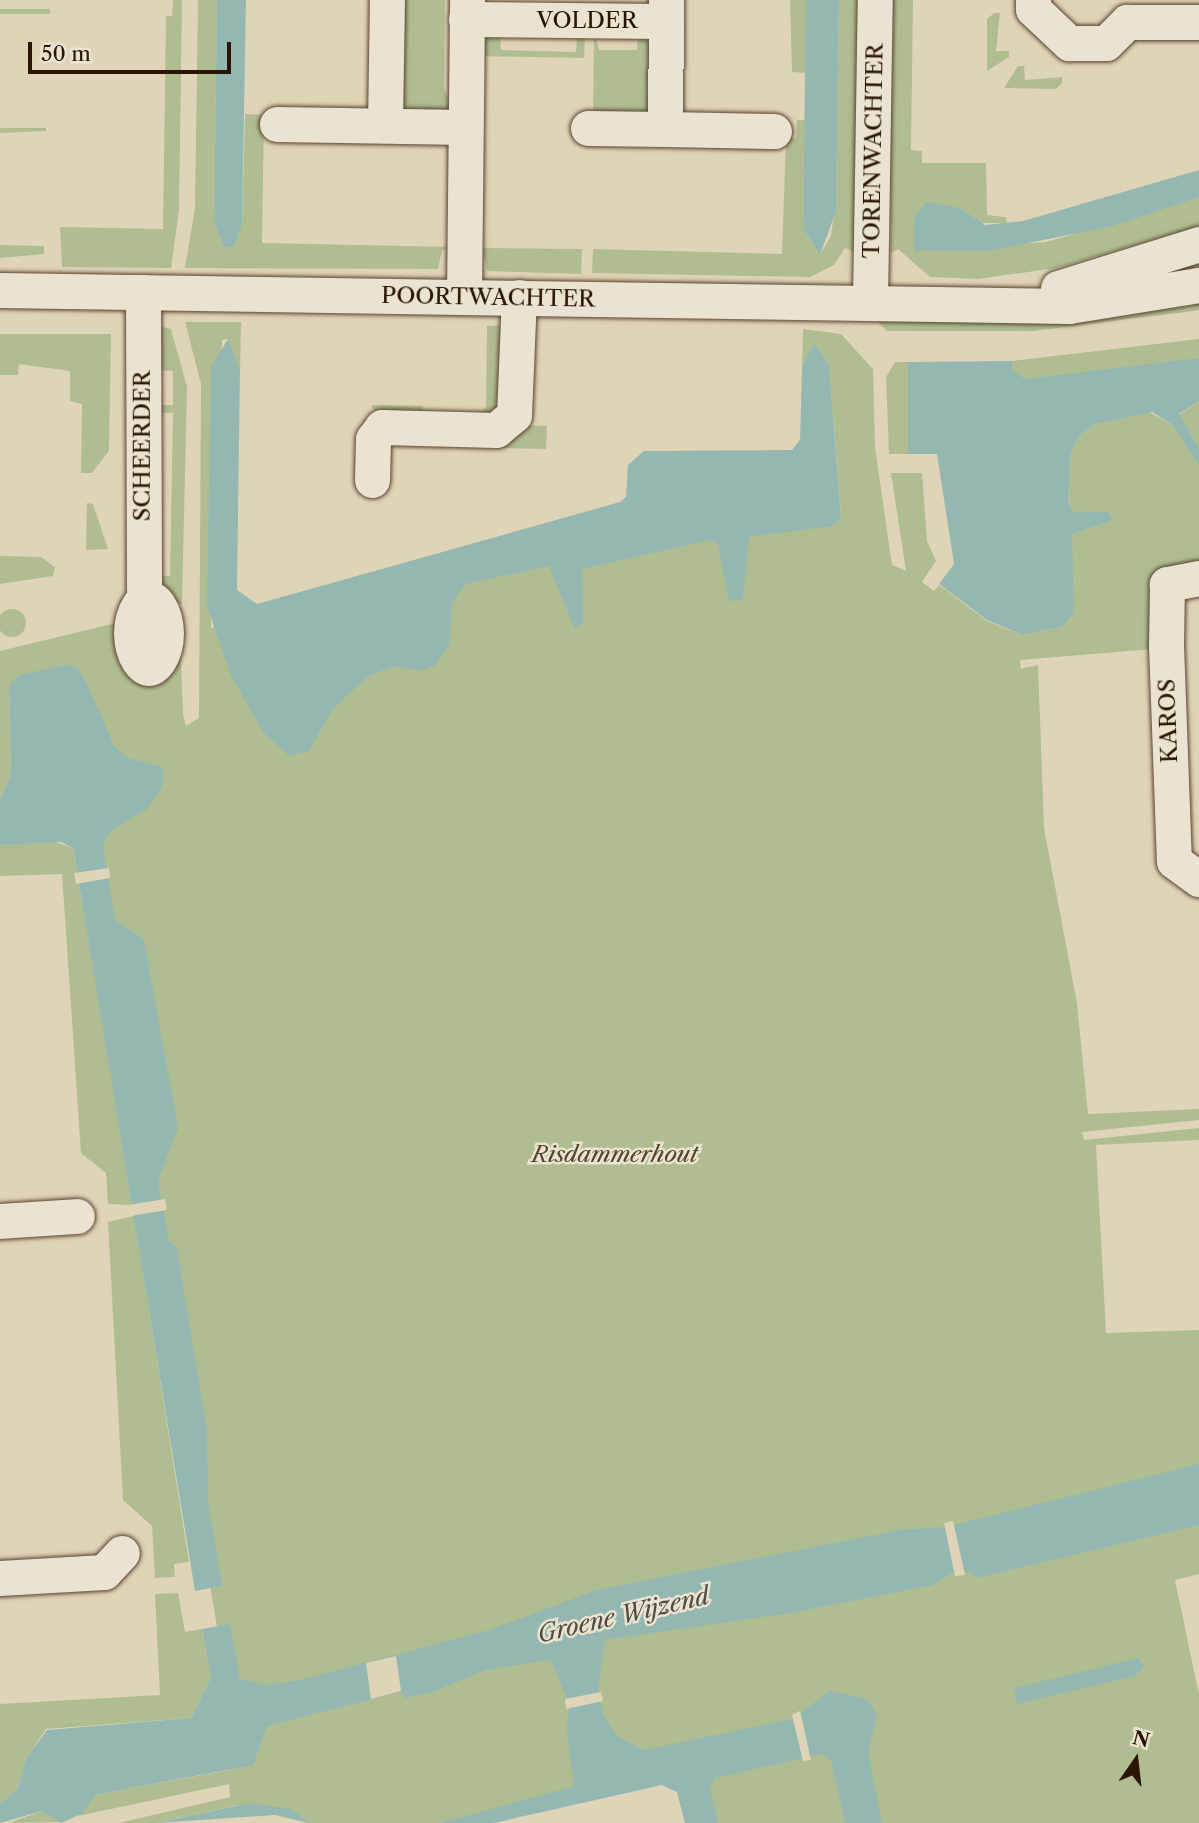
<!DOCTYPE html>
<style>
body{margin:0}
#map{position:relative;width:1199px;height:1823px;overflow:hidden;background:#e0d4b8;font-family:"Libre Caslon Text",serif}
div>[style]{position:absolute}
.green>*{inset:0;background:#b0bd91}
.round{border-radius:50%}
.water>*{inset:0;background:#94b8b1}
.pier>*{inset:0;background:#e0d4b8}
.roads{filter:drop-shadow(0 0 2px #584430) drop-shadow(0 0 2px #584430)}
.minor>*{height:35px;margin:-17.5px;padding:0 17.5px;transform-origin:17.5px;border-radius:17.5px;background:#ebe3d1}
.minor>.ring{margin:-17.5px;padding:0;box-sizing:content-box;background:none;border:35px solid #ebe3d1;border-radius:50%}
span{translate:-50% -50%;white-space:nowrap;text-align:center;line-height:1.15;-webkit-text-stroke:5px #ebe3d1;paint-order:stroke}
.street-label{font-size:23px;color:#2a1402}
.park-label{font-size:23px;color:#52472d;font-style:italic}
.water-label{font-size:24px;color:#4f4d3f;font-style:italic}
.north{position:absolute;left:1101px;top:1725px;width:70px;height:70px;-webkit-text-stroke:5px #ebe3d1;paint-order:stroke;rotate:14deg;font-size:19px;font-weight:700;line-height:28px;text-align:center;color:#2a1402}
.north::after{content:'';display:block;margin:auto;width:24px;height:32px;background:#2a1402;clip-path:polygon(50% 0,100% 100%,50% 72%,0 100%)}
.scale{position:absolute;left:28px;top:42px;width:203px;height:32px;box-sizing:border-box;border:4px solid #2a1402;border-top:0;padding-left:9px;font-size:21px;line-height:24px;white-space:nowrap;color:#2a1402;-webkit-text-stroke:5px #ebe3d1;paint-order:stroke}
</style>
<div id="map">
<div class="green">
<div style="clip-path:polygon(173px 0,182px 0,179px 210px,171px 268px,62px 267px,60px 227px,163px 229px,166px 16px,172px 16px)"></div>
<div style="clip-path:polygon(198px 0,217px 0,214px 222px,224px 246px,242px 224px,245px 114px,264px 115px,262px 243px,454px 247px,442px 250px,438px 269px,185px 268px,195px 208px)"></div>
<div style="clip-path:polygon(397px 0,445px 0,444px 90px,455px 109px,402px 115px)"></div>
<div style="clip-path:polygon(790px 0,806px 0,806px 73px,792px 72px)"></div>
<div style="clip-path:polygon(839px 0,860px 0,854px 252px,845px 248px,834px 265px,810px 277px,592px 273px,593px 249px,782px 254px,786px 138px,796px 138px,797px 120px,805px 120px,803px 229px,820px 255px,831px 236px,836px 197px)"></div>
<div style="clip-path:polygon(888px 0,913px 0,911px 150px,922px 151px,922px 163px,986px 163px,987px 215px,1006px 217px,1007px 223px,978px 223px,960px 208px,914px 251px,1046px 242px,1199px 197px,1199px 226px,1056px 268px,978px 279px,930px 277px,898px 249px,891px 253px)"></div>
<div style="clip-path:polygon(0 9px,50px 9px,50px 14px,0 14px)"></div>
<div style="clip-path:polygon(994px 13px,1000px 13px,996px 51px,1009px 51px,1009px 57px,987px 71px,987px 19px)"></div>
<div style="clip-path:polygon(594px 29px,599px 50px,637px 50px,638px 30px,650px 32px,647px 94px,654px 111px,593px 118px)"></div>
<div style="clip-path:polygon(500px 31px,501px 50px,576px 52px,577px 38px,585px 38px,584px 58px,476px 56px,477px 36px)"></div>
<div style="clip-path:polygon(1018px 66px,1024px 66px,1025px 80px,1062px 77px,1062px 83px,1056px 89px,1004px 88px)"></div>
<div style="clip-path:polygon(0 128px,46px 128px,46px 131px,0 133px)"></div>
<div style="clip-path:polygon(0 245px,44px 246px,44px 254px,0 258px)"></div>
<div style="clip-path:polygon(482px 248px,582px 249px,581px 274px,487px 271px)"></div>
<div style="clip-path:polygon(1199px 296px,1199px 310px,1193px 311px,1033px 331px,887px 331px,877px 321px)"></div>
<div style="clip-path:polygon(185px 322px,241px 322px,240px 371px,228px 339px,222px 340px,211px 628px,451px 568px,834px 525px,841px 516px,829px 364px,814px 343px,802px 366px,803px 329px,841px 334px,873px 369px,875px 447px,892px 565px,906px 571px,891px 473px,922px 473px,927px 541px,936px 561px,922px 582px,934px 591px,939px 585px,987px 621px,1022px 635px,1061px 627px,1072px 534px,1113px 519px,1109px 512px,1074px 512px,1068px 502px,1071px 453px,1079px 436px,1094px 424px,1147px 411px,1180px 429px,1199px 466px,1199px 569px,1153px 649px,1020px 660px,1021px 669px,1038px 665px,1044px 828px,1077px 1003px,1088px 1114px,1199px 1109px,1199px 1120px,1082px 1132px,1084px 1140px,1199px 1128px,1199px 1140px,1096px 1145px,1106px 1333px,1199px 1330px,1199px 1574px,1175px 1580px,1199px 1695px,1199px 1823px,692px 1823px,686px 1769px,463px 1823px,309px 1823px,238px 1805px,157px 1823px,119px 1823px,230px 1797px,229px 1784px,78px 1816px,95px 1795px,229px 1770px,222px 1658px,80px 790px,128px 758px,9px 685px,11px 776px,0 799px,0 651px,120px 622px,126px 634px,147px 643px,163px 637px,179px 614px,183px 714px,186px 726px,199px 718px,201px 384px)"></div>
<div style="clip-path:polygon(511px 325px,502px 411px,478px 415px,486px 407px,487px 326px)"></div>
<div style="clip-path:polygon(158px 326px,171px 329px,187px 387px,182px 604px,174px 604px,155px 576px,170px 576px,173px 413px,154px 412px,154px 405px,173px 405px,173px 371px,154px 370px)"></div>
<div style="clip-path:polygon(0 334px,111px 334px,109px 451px,92px 473px,81px 473px,82px 404px,70px 401px,70px 371px,19px 364px,18px 375px,0 375px)"></div>
<div style="clip-path:polygon(1199px 339px,1199px 358px,1151px 367px,1026px 379px,1012px 370px,1012px 361px)"></div>
<div style="clip-path:polygon(895px 362px,908px 362px,908px 454px,889px 454px,886px 377px)"></div>
<div style="clip-path:polygon(1199px 401px,1199px 448px,1179px 415px)"></div>
<div style="clip-path:polygon(371px 405px,423px 406px,423px 420px,376px 413px)"></div>
<div style="clip-path:polygon(515px 425px,547px 426px,546px 449px,502px 448px)"></div>
<div style="clip-path:polygon(87px 503px,93px 504px,108px 549px,86px 550px)"></div>
<div style="clip-path:polygon(0 556px,41px 557px,55px 567px,53px 576px,0 584px)"></div>
<div class="round" style="left:-2px;top:609px;width:28px;height:28px"></div>
<div style="clip-path:polygon(52px 841px,73px 848px,132px 1205px,108px 1204px,106px 1173px,81px 1153px,62px 874px,0 876px,0 845px)"></div>
<div style="clip-path:polygon(134px 1216px,189px 1562px,174px 1564px,175px 1577px,155px 1578px,152px 1526px,123px 1500px,108px 1222px)"></div>
<div style="clip-path:polygon(178px 1593px,185px 1632px,202px 1629px,211px 1677px,191px 1718px,46px 1729px,26px 1759px,17px 1790px,0 1803px,0 1704px,160px 1695px,155px 1594px)"></div>
<div style="clip-path:polygon(42px 1811px,61px 1822px,9px 1823px)"></div>
</div>
<div class="water">
<div style="clip-path:polygon(217px 0,246px 0,242px 224px,234px 247px,224px 247px,214px 222px)"></div>
<div style="clip-path:polygon(806px 0,839px 0,836px 211px,820px 255px,803px 229px)"></div>
<div style="clip-path:polygon(1199px 170px,1199px 197px,1112px 226px,989px 251px,914px 251px,914px 218px,926px 202px,960px 208px,985px 225px,1023px 221px)"></div>
<div style="clip-path:polygon(228px 339px,240px 370px,237px 590px,257px 604px,620px 502px,626px 497px,628px 465px,644px 451px,792px 450px,800px 440px,802px 366px,814px 343px,829px 364px,841px 518px,833px 526px,749px 537px,743px 600px,729px 601px,718px 544px,710px 540px,582px 569px,583px 622px,575px 629px,549px 566px,465px 584px,452px 603px,449px 645px,436px 665px,419px 671px,395px 666px,368px 676px,332px 710px,309px 751px,289px 756px,264px 733px,231px 676px,207px 606px,211px 367px)"></div>
<div style="clip-path:polygon(1199px 358px,1199px 401px,1179px 414px,1199px 448px,1199px 466px,1174px 426px,1152px 412px,1094px 424px,1079px 436px,1071px 453px,1068px 502px,1074px 512px,1109px 512px,1113px 520px,1072px 534px,1074px 613px,1061px 627px,1022px 635px,987px 620px,939px 584px,954px 564px,937px 454px,908px 454px,908px 362px,1012px 361px,1012px 370px,1026px 379px)"></div>
<div style="clip-path:polygon(65px 665px,78px 669px,88px 686px,114px 746px,128px 758px,163px 767px,162px 788px,147px 809px,110px 831px,103px 846px,115px 920px,144px 939px,178px 1128px,158px 1181px,169px 1240px,177px 1248px,207px 1431px,208px 1502px,222px 1586px,195px 1591px,73px 848px,61px 842px,0 845px,0 799px,11px 776px,9px 685px,19px 675px)"></div>
<div style="clip-path:polygon(1199px 1464px,1199px 1525px,976px 1578px,969px 1571px,952px 1573px,933px 1585px,790px 1613px,605px 1640px,598px 1691px,604px 1717px,617px 1736px,643px 1750px,792px 1719px,830px 1691px,867px 1699px,877px 1714px,868px 1753px,882px 1823px,845px 1823px,831px 1760px,822px 1754px,715px 1778px,710px 1788px,718px 1823px,685px 1823px,677px 1792px,662px 1785px,494px 1823px,440px 1823px,574px 1786px,566px 1726px,570px 1708px,551px 1660px,485px 1670px,433px 1692px,405px 1698px,400px 1692px,267px 1726px,253px 1765px,95px 1795px,83px 1813px,61px 1823px,42px 1811px,0 1823px,0 1803px,17px 1790px,26px 1759px,47px 1730px,191px 1718px,211px 1677px,202px 1629px,230px 1624px,240px 1679px,267px 1685px,300px 1680px,489px 1630px,596px 1590px,899px 1530px,945px 1527px)"></div>
<div style="clip-path:polygon(1138px 1658px,1144px 1666px,1135px 1676px,1017px 1704px,1014px 1688px)"></div>
<div style="clip-path:polygon(249px 1803px,291px 1809px,309px 1823px,275px 1815px,157px 1823px)"></div>
</div>
<div class="pier">
<div style="clip-path:polygon(109px 868px,110px 878px,76px 884px,74px 873px)"></div>
<div style="clip-path:polygon(165px 1199px,167px 1210px,130px 1216px,128px 1205px)"></div>
<div style="clip-path:polygon(953px 1521px,965px 1575px,955px 1576px,944px 1523px)"></div>
<div style="clip-path:polygon(396px 1656px,401px 1691px,371px 1699px,366px 1663px)"></div>
<div style="clip-path:polygon(601px 1692px,603px 1701px,566px 1709px,565px 1699px)"></div>
<div style="clip-path:polygon(800px 1711px,811px 1760px,803px 1761px,792px 1715px)"></div>
</div>
<div class="roads">
<div class="minor">
<div style="left:666px;top:0;width:129px;rotate:90.4deg"></div>
<div style="left:665px;top:129px;width:109px;rotate:1.1deg"></div>
<div style="left:1033px;top:0;width:9px;rotate:90deg"></div>
<div style="left:1033px;top:9px;width:50px;rotate:43.4deg"></div>
<div style="left:1069px;top:43px;width:37px"></div>
<div style="left:1106px;top:43px;width:30px;rotate:-45deg"></div>
<div style="left:1127px;top:22px;width:72px"></div>
<div style="left:466px;top:19px;width:200px;rotate:0.6deg"></div>
<div style="left:277px;top:124px;width:188px;rotate:0.9deg"></div>
<div style="left:385px;top:125px;width:125px;rotate:-89.1deg"></div>
<div style="left:588px;top:128px;width:77px;rotate:0.7deg"></div>
<div style="left:1058px;top:288px;width:148px;rotate:-17.3deg"></div>
<div style="left:0;top:290px;width:1069px;rotate:0.86deg"></div>
<div style="left:1069px;top:306px;width:132px;rotate:-9.2deg"></div>
<div style="left:143px;top:292px;width:307px;rotate:89.8deg"></div>
<div style="left:464px;top:297px;width:297px;rotate:-89.4deg"></div>
<div style="left:870px;top:302px;width:302px;rotate:-89.1deg"></div>
<div style="left:372px;top:480px;width:41px;rotate:-88.6deg"></div>
<div style="left:373px;top:439px;width:15px;rotate:-53deg"></div>
<div style="left:382px;top:427px;width:114px;rotate:1.5deg"></div>
<div style="left:496px;top:430px;width:23px;rotate:-40deg"></div>
<div style="left:514px;top:415px;width:118px;rotate:-87.6deg"></div>
<div style="left:1199px;top:578px;width:33px;rotate:169deg"></div>
<div style="left:1167px;top:584px;width:61px;rotate:90.9deg"></div>
<div style="left:1166px;top:645px;width:216px;rotate:87.9deg"></div>
<div style="left:1174px;top:861px;width:31px;rotate:36deg"></div>
<div class="ring" style="left:131px;top:598px;width:-3px;height:-3px"></div>
<div style="left:0;top:1221px;width:77px;rotate:-3.7deg"></div>
<div style="left:0;top:1578px;width:104px;rotate:-3.3deg"></div>
<div style="left:104px;top:1572px;width:26px;rotate:-47deg"></div>
</div>
</div>
<div class="street-label">
<span style="left:587px;top:20px">VOLDER</span>
<span style="left:873px;top:151px;rotate:-89deg">TORENWACHTER</span>
<span style="left:488px;top:297px;rotate:1deg">POORTWACHTER</span>
<span style="left:142px;top:446px;rotate:-90deg">SCHEERDER</span>
<span style="left:1168px;top:721px;rotate:-92deg">KAROS</span>
</div>
<div class="park-label">
<span style="left:615px;top:1154px">Risdammerhout</span>
</div>
<div class="water-label">
<span style="left:623px;top:1615px;rotate:-13deg">Groene Wijzend</span>
</div>
<div class="north">N</div>
<div class="scale">50 m</div>
</div>
